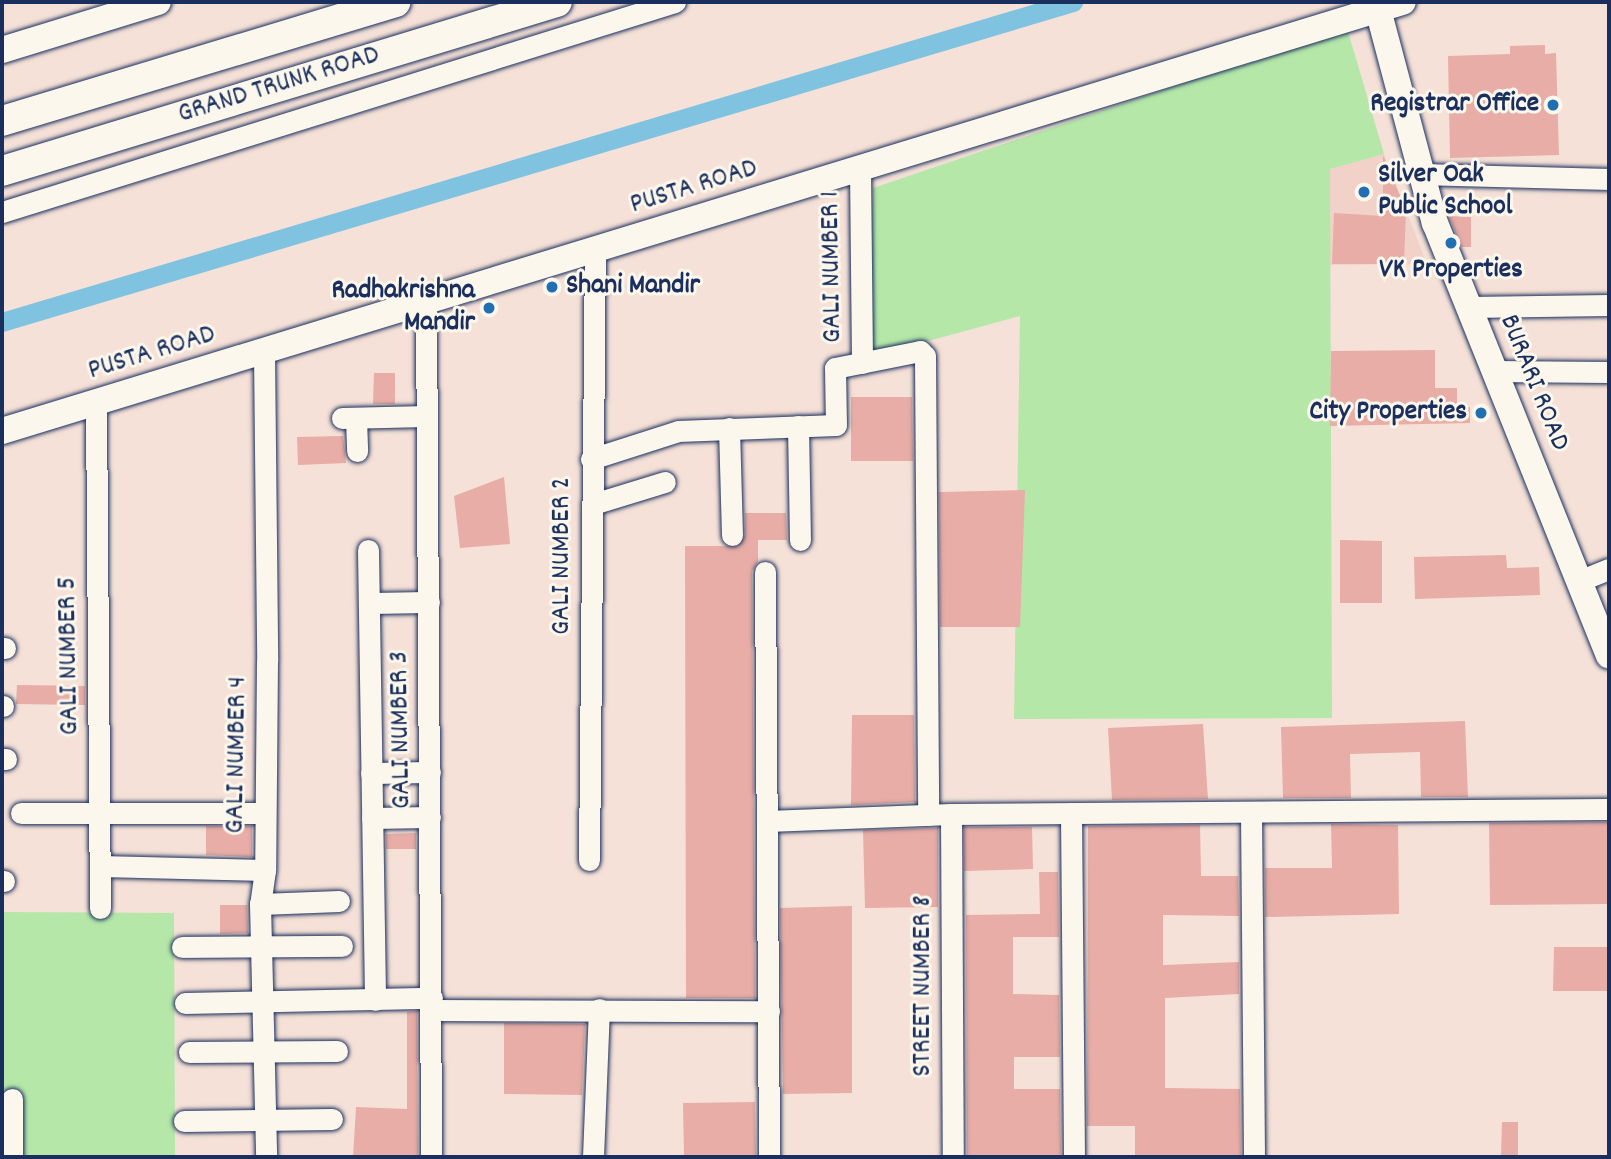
<!DOCTYPE html>
<style>
body{margin:0}
#map{position:relative;width:1611px;height:1159px;overflow:hidden;background:#f5e1d7;font-family:Dekko,sans-serif}
div>[style]{position:absolute}
.built>*{inset:0;background:#f1d1c8}
.green>*{inset:0;background:#b4e7a8}
.canal>*{height:19px;margin:-9.5px;padding:0 9.5px;transform-origin:9.5px;border-radius:9.5px;background:#80c3e1}
.building>*{inset:0;background:#e7ada6}
.roads{filter:drop-shadow(0 0 2px #1b2f5e) drop-shadow(0 0 2px #1b2f5e)}
.minor>*{height:21px;margin:-10.5px;padding:0 10.5px;transform-origin:10.5px;border-radius:10.5px;background:#fbf7ec}
.major>*{height:26px;margin:-13px;padding:0 13px;transform-origin:13px;border-radius:13px;background:#fbf7ec}
.highway>*{height:30px;margin:-15px;padding:0 15px;transform-origin:15px;border-radius:15px;background:#fbf7ec}
.dots>*{width:19px;height:19px;translate:-50% -50%;box-sizing:border-box;border:4px solid #fbf7ec;border-radius:50%}
span{translate:-50% -50%;white-space:nowrap;text-align:center;line-height:1.15;-webkit-text-stroke:6px #fbf7ec;paint-order:stroke}
.street-label{font-size:28px;color:#1b2f5e}
.poi-label{font-size:28px;color:#1b2f5e;font-weight:700}
.right{translate:-100% -50%;text-align:right}
.left{translate:0 -50%;text-align:left}
.frame{position:absolute;inset:0;border:4px solid #1b2f5e;pointer-events:none}
</style>
<div id="map">
<div class="built">
<div style="clip-path:polygon(1384px 154px,1427px 264px,1330px 265px,1330px 169px)"></div>
</div>
<div class="green">
<div style="clip-path:polygon(1347px 28px,1384px 154px,1330px 169px,1332px 718px,1014px 719px,1020px 316px,866px 358px,873px 188px)"></div>
<div style="clip-path:polygon(2px 912px,174px 913px,175px 1157px,19px 1157px,19px 1091px,2px 1090px)"></div>
</div>
<div class="canal">
<div style="left:2px;top:322px;width:1118px;rotate:-16.64deg"></div>
</div>
<div class="building">
<div style="clip-path:polygon(1545px 45px,1545px 54px,1556px 53px,1559px 155px,1450px 158px,1448px 56px,1510px 54px,1510px 46px)"></div>
<div style="clip-path:polygon(1383px 155px,1406px 210px,1404px 264px,1332px 264px,1334px 213px,1383px 216px)"></div>
<div style="clip-path:polygon(1449px 216px,1471px 217px,1471px 247px,1461px 247px)"></div>
<div style="clip-path:polygon(1435px 350px,1435px 388px,1457px 388px,1457px 408px,1470px 407px,1470px 423px,1330px 426px,1331px 351px)"></div>
<div style="clip-path:polygon(374px 373px,395px 373px,395px 404px,373px 404px)"></div>
<div style="clip-path:polygon(851px 397px,912px 397px,913px 461px,851px 461px)"></div>
<div style="clip-path:polygon(343px 436px,346px 463px,298px 465px,297px 437px)"></div>
<div style="clip-path:polygon(504px 477px,510px 544px,460px 548px,454px 496px)"></div>
<div style="clip-path:polygon(1025px 490px,1020px 627px,940px 627px,939px 492px)"></div>
<div style="clip-path:polygon(745px 513px,786px 513px,787px 540px,758px 540px,758px 561px,752px 572px,755px 998px,686px 998px,685px 546px,738px 546px,745px 535px)"></div>
<div style="clip-path:polygon(1340px 540px,1382px 541px,1382px 603px,1340px 603px)"></div>
<div style="clip-path:polygon(1506px 555px,1507px 568px,1539px 567px,1540px 595px,1415px 599px,1414px 557px)"></div>
<div style="clip-path:polygon(17px 685px,85px 686px,85px 705px,16px 704px)"></div>
<div style="clip-path:polygon(852px 715px,914px 715px,915px 802px,851px 805px)"></div>
<div style="clip-path:polygon(1465px 721px,1468px 797px,1421px 797px,1420px 752px,1350px 754px,1351px 798px,1283px 798px,1281px 727px)"></div>
<div style="clip-path:polygon(1203px 724px,1208px 799px,1112px 800px,1108px 728px)"></div>
<div style="clip-path:polygon(1609px 822px,1609px 904px,1490px 905px,1489px 823px)"></div>
<div style="clip-path:polygon(1331px 824px,1398px 825px,1399px 914px,1265px 917px,1265px 868px,1332px 868px)"></div>
<div style="clip-path:polygon(1200px 825px,1201px 876px,1238px 876px,1239px 916px,1163px 915px,1163px 965px,1239px 962px,1239px 994px,1165px 998px,1165px 1088px,1240px 1089px,1241px 1157px,1135px 1157px,1135px 1126px,1087px 1126px,1088px 826px)"></div>
<div style="clip-path:polygon(206px 826px,252px 826px,252px 857px,206px 855px)"></div>
<div style="clip-path:polygon(964px 827px,1032px 827px,1033px 869px,964px 871px)"></div>
<div style="clip-path:polygon(938px 828px,938px 907px,865px 908px,863px 830px)"></div>
<div style="clip-path:polygon(416px 833px,416px 849px,386px 849px,386px 834px)"></div>
<div style="clip-path:polygon(1039px 872px,1058px 872px,1059px 937px,1013px 937px,1013px 994px,1059px 995px,1060px 1057px,1014px 1057px,1014px 1089px,1060px 1089px,1061px 1157px,967px 1157px,966px 915px,1040px 914px)"></div>
<div style="clip-path:polygon(220px 905px,247px 905px,248px 933px,220px 934px)"></div>
<div style="clip-path:polygon(852px 906px,852px 1093px,783px 1094px,780px 908px)"></div>
<div style="clip-path:polygon(1554px 947px,1609px 947px,1609px 991px,1553px 991px)"></div>
<div style="clip-path:polygon(417px 1011px,418px 1157px,353px 1157px,356px 1107px,407px 1109px,407px 1012px)"></div>
<div style="clip-path:polygon(504px 1023px,585px 1024px,582px 1095px,504px 1094px)"></div>
<div style="clip-path:polygon(755px 1102px,756px 1157px,684px 1157px,683px 1103px)"></div>
<div style="clip-path:polygon(1502px 1122px,1518px 1122px,1518px 1157px,1501px 1157px)"></div>
</div>
<div class="roads">
<div class="minor">
<div style="left:860px;top:170px;width:193px;rotate:89.4deg"></div>
<div style="left:1419px;top:174px;width:190px;rotate:1.5deg"></div>
<div style="left:2px;top:212px;width:705px;rotate:-17.33deg"></div>
<div style="left:426px;top:303px;width:854px;rotate:89.66deg"></div>
<div style="left:1468px;top:307px;width:141px;rotate:-0.8deg"></div>
<div style="left:264px;top:352px;width:309px;rotate:89.4deg"></div>
<div style="left:267px;top:661px;width:209px;rotate:90.5deg"></div>
<div style="left:265px;top:870px;width:34px;rotate:98deg"></div>
<div style="left:260px;top:904px;width:253px;rotate:88.6deg"></div>
<div style="left:1493px;top:371px;width:116px;rotate:0.5deg"></div>
<div style="left:96px;top:404px;width:504px;rotate:89.55deg"></div>
<div style="left:342px;top:418px;width:85px;rotate:-1.3deg"></div>
<div style="left:356px;top:418px;width:33px;rotate:88deg"></div>
<div style="left:798px;top:426px;width:114px;rotate:89deg"></div>
<div style="left:729px;top:428px;width:107px;rotate:88.4deg"></div>
<div style="left:591px;top:459px;width:91px;rotate:-17.8deg"></div>
<div style="left:678px;top:431px;width:158px;rotate:-2.2deg"></div>
<div style="left:836px;top:425px;width:57px;rotate:-91deg"></div>
<div style="left:835px;top:368px;width:87px;rotate:-11.3deg"></div>
<div style="left:920px;top:351px;width:7px;rotate:45deg"></div>
<div style="left:925px;top:356px;width:459px;rotate:89.6deg"></div>
<div style="left:593px;top:504px;width:75px;rotate:-17deg"></div>
<div style="left:368px;top:550px;width:450px;rotate:89.1deg"></div>
<div style="left:765px;top:572px;width:585px;rotate:89.61deg"></div>
<div style="left:1579px;top:581px;width:32px;rotate:-22deg"></div>
<div style="left:369px;top:603px;width:60px;rotate:-1deg"></div>
<div style="left:2px;top:648px;width:3px"></div>
<div style="left:2px;top:706px;width:1px"></div>
<div style="left:2px;top:759px;width:4px"></div>
<div style="left:371px;top:773px;width:59px;rotate:-1deg"></div>
<div style="left:1251px;top:812px;width:345px;rotate:89.5deg"></div>
<div style="left:21px;top:813px;width:244px"></div>
<div style="left:1071px;top:813px;width:344px;rotate:89.5deg"></div>
<div style="left:951px;top:814px;width:343px;rotate:89.7deg"></div>
<div style="left:372px;top:818px;width:58px;rotate:-1deg"></div>
<div style="left:767px;top:821px;width:184px;rotate:-2.2deg"></div>
<div style="left:951px;top:814px;width:658px;rotate:-0.44deg"></div>
<div style="left:589px;top:860px;width:609px;rotate:-89.44deg"></div>
<div style="left:100px;top:866px;width:165px;rotate:1.4deg"></div>
<div style="left:2px;top:881px;width:2px"></div>
<div style="left:260px;top:904px;width:79px;rotate:-2.2deg"></div>
<div style="left:182px;top:947px;width:160px;rotate:-0.4deg"></div>
<div style="left:185px;top:1003px;width:247px;rotate:-1.2deg"></div>
<div style="left:432px;top:1010px;width:337px;rotate:0.2deg"></div>
<div style="left:189px;top:1052px;width:148px;rotate:-0.4deg"></div>
<div style="left:184px;top:1121px;width:148px;rotate:-0.8deg"></div>
<div style="left:12px;top:1157px;width:58px;rotate:-90deg"></div>
<div style="left:593px;top:1157px;width:148px;rotate:-87.7deg"></div>
</div>
<div class="major">
<div style="left:1376px;top:2px;width:229px;rotate:75.1deg"></div>
<div style="left:1435px;top:223px;width:466px;rotate:68.1deg"></div>
<div style="left:2px;top:50px;width:163px;rotate:-17.1deg"></div>
<div style="left:2px;top:431px;width:1465px;rotate:-17.03deg"></div>
</div>
<div class="highway">
<div style="left:2px;top:121px;width:411px;rotate:-16.8deg"></div>
<div style="left:2px;top:171px;width:580px;rotate:-16.94deg"></div>
</div>
</div>
<div class="dots">
<div style="left:1553px;top:105px;background:#1f6fb2"></div>
<div style="left:1364px;top:192px;background:#1f6fb2"></div>
<div style="left:1451px;top:243px;background:#1f6fb2"></div>
<div style="left:552px;top:287px;background:#1f6fb2"></div>
<div style="left:489px;top:308px;background:#1f6fb2"></div>
<div style="left:1481px;top:413px;background:#1f6fb2"></div>
</div>
<div class="street-label">
<span style="left:279px;top:86px;rotate:-17deg">GRAND TRUNK ROAD</span>
<span style="left:694px;top:188px;rotate:-17deg">PUSTA ROAD</span>
<span style="left:833px;top:267px;rotate:-91deg">GALI NUMBER 1</span>
<span style="left:152px;top:354px;rotate:-17deg">PUSTA ROAD</span>
<span style="left:1533px;top:383px;rotate:68deg">BURARI ROAD</span>
<span style="left:563px;top:556px;rotate:-90deg">GALI NUMBER 2</span>
<span style="left:70px;top:656px;rotate:-91deg">GALI NUMBER 5</span>
<span style="left:402px;top:730px;rotate:-91deg">GALI NUMBER 3</span>
<span style="left:238px;top:755px;rotate:-89deg">GALI NUMBER 4</span>
<span style="left:924px;top:986px;rotate:-90deg">STREET NUMBER 8</span>
</div>
<div class="poi-label">
<span class="right" style="left:1539px;top:105px">Registrar Office</span>
<span class="left" style="left:1378px;top:192px">Silver Oak<br>Public School</span>
<span style="left:1451px;top:271px">VK Properties</span>
<span class="left" style="left:566px;top:287px">Shani Mandir</span>
<span class="right" style="left:475px;top:308px">Radhakrishna<br>Mandir</span>
<span class="right" style="left:1467px;top:413px">City Properties</span>
</div>
<div class="frame"></div>
</div>
